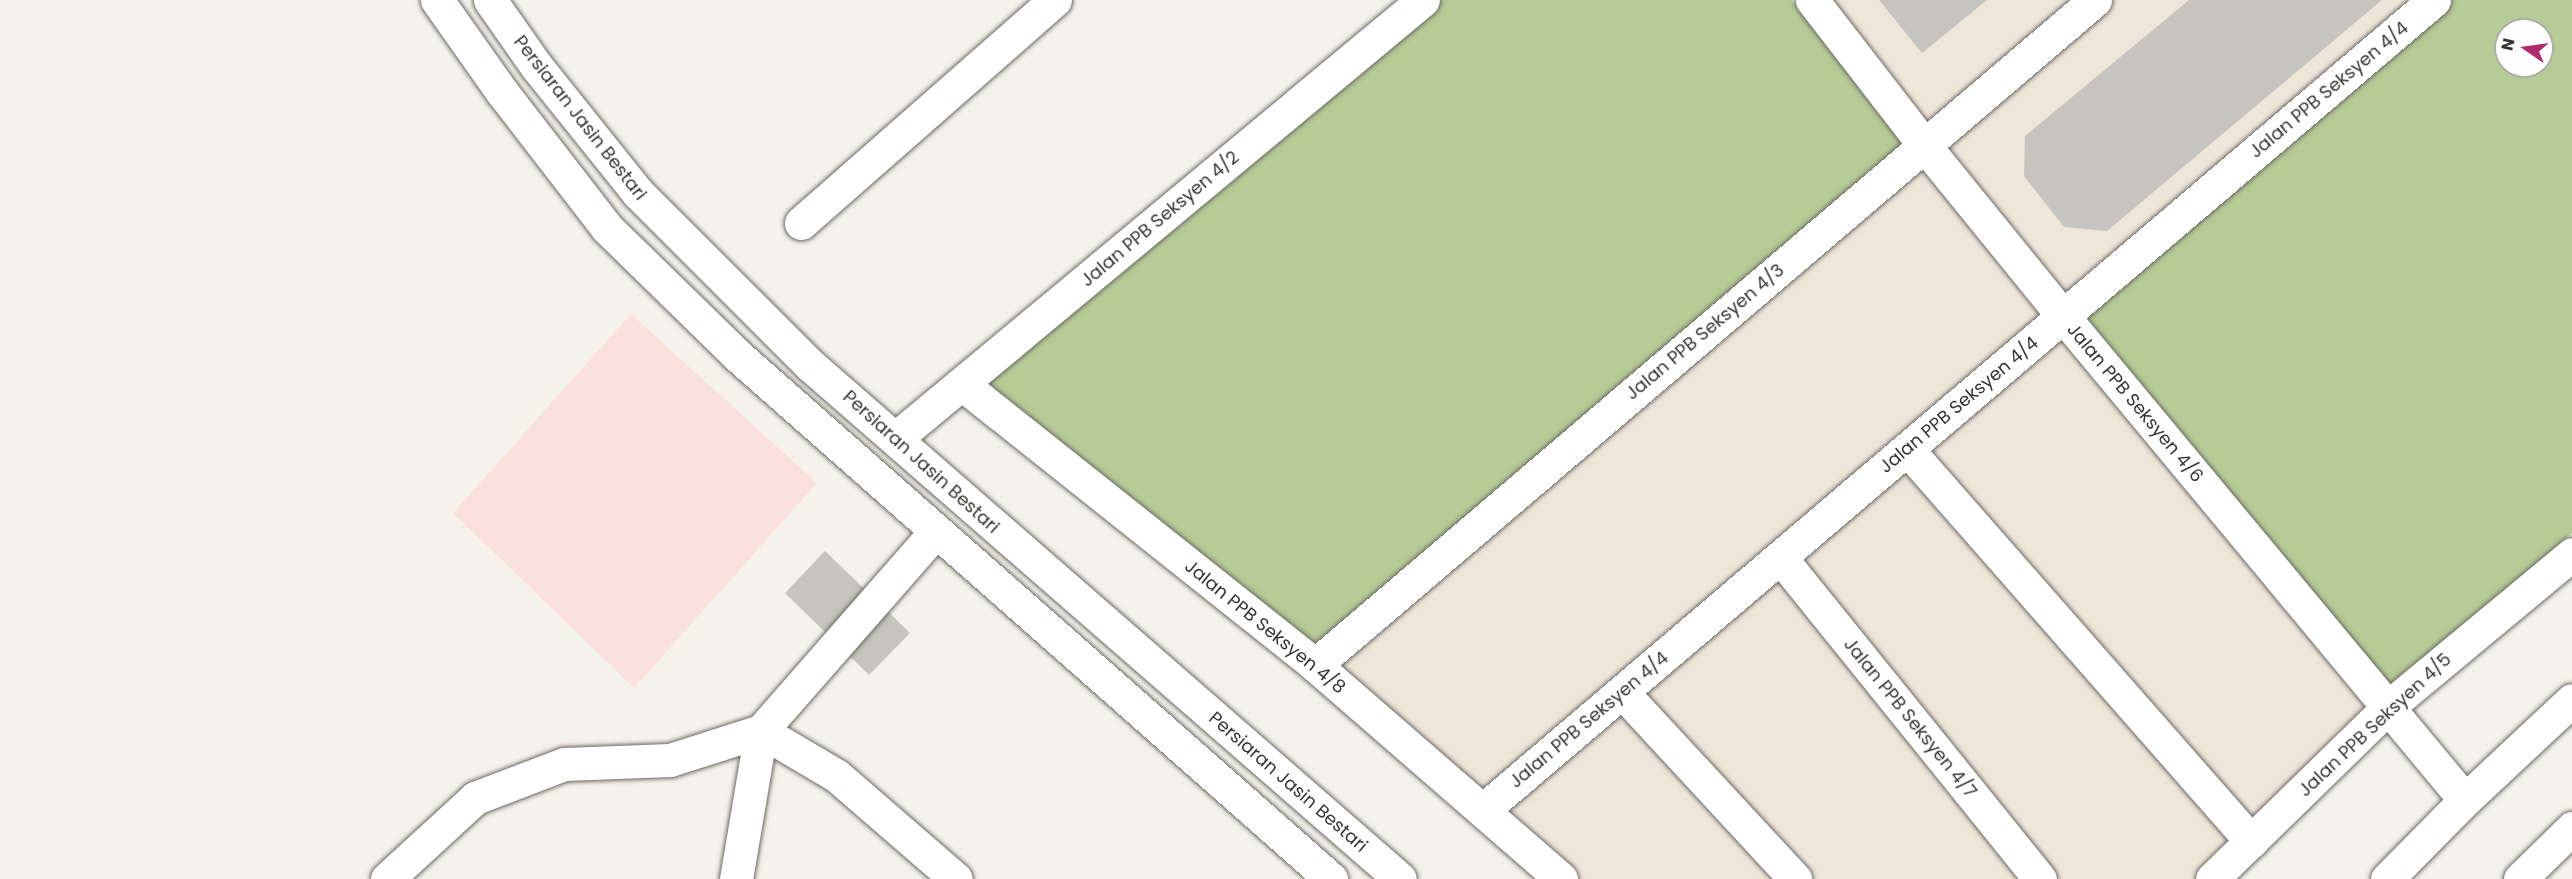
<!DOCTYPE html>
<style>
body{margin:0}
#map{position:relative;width:2572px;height:879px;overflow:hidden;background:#f5f1eb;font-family:Poppins,sans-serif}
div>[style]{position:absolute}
.built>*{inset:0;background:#efe6da}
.industrial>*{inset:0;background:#fbe1dc}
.green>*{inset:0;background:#b6cb96}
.building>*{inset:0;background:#c7c3be}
.roads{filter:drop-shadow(0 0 2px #6d6a65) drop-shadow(0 0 2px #6d6a65)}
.minor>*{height:33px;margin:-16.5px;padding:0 16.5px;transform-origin:16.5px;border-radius:16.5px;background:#fff}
span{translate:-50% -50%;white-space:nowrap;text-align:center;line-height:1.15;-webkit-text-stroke:4.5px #fff;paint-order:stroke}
.street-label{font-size:18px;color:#363532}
.north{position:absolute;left:2494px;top:18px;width:60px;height:60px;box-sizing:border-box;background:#fff;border:2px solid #afaead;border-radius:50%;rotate:283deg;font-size:16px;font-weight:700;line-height:24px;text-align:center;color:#363532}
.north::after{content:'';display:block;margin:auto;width:21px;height:27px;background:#b12a6d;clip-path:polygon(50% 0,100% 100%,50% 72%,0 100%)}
</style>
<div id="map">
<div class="built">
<div style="clip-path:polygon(1825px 0,2427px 0,2375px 707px,2196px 879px,1572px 879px,1329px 668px)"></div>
</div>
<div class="industrial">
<div style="clip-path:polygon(631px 314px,817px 483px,634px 688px,453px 513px)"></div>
</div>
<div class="green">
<div style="clip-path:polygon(1434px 0,1792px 0,1904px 144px,1315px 651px,974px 385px)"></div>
<div style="clip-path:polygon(evenodd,2450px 0,2572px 0,2572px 533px,2389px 696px,2079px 316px,2450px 0,2506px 30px,2542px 30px,2542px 66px,2506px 66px,2506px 30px)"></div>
</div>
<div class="building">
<div style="clip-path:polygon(1879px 0,1987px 0,1922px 53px)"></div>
<div style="clip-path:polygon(2189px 0,2382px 0,2107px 231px,2064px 227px,2024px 176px,2025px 136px)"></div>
<div style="clip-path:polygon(825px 551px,910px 633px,869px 675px,785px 593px)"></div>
</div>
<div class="roads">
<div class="minor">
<div style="left:437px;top:0;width:113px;rotate:54.8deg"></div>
<div style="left:502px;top:92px;width:172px;rotate:52.3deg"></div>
<div style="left:607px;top:228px;width:183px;rotate:44.3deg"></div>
<div style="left:738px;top:356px;width:791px;rotate:41.41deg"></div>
<div style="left:490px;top:0;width:82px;rotate:55deg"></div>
<div style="left:537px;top:67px;width:161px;rotate:51.3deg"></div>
<div style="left:638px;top:193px;width:243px;rotate:45deg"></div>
<div style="left:810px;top:365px;width:782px;rotate:41.06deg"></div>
<div style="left:1812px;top:0;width:183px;rotate:52.3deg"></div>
<div style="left:1924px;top:145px;width:220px;rotate:50.9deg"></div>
<div style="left:2063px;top:316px;width:629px;rotate:50.29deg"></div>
<div style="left:801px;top:223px;width:338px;rotate:-41.3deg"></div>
<div style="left:962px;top:384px;width:451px;rotate:38.5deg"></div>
<div style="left:1315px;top:665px;width:326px;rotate:41deg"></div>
<div style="left:896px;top:438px;width:685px;rotate:-39.73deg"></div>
<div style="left:1907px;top:449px;width:522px;rotate:48.73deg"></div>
<div style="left:1780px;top:557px;width:414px;rotate:51.1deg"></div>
<div style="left:1315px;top:665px;width:1025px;rotate:-40.45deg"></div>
<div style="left:1622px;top:692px;width:255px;rotate:47.2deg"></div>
<div style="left:761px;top:731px;width:264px;rotate:-48.8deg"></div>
<div style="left:761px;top:731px;width:88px;rotate:30.6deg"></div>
<div style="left:837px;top:776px;width:157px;rotate:40.9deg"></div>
<div style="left:1483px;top:810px;width:1249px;rotate:-40.42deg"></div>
<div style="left:387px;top:879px;width:120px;rotate:-42.6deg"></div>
<div style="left:475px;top:798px;width:95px;rotate:-20.9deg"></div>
<div style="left:564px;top:764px;width:106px;rotate:-2.2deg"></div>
<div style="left:670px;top:760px;width:96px;rotate:-17.7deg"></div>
<div style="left:736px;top:879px;width:150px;rotate:-80.4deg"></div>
<div style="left:2212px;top:879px;width:246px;rotate:-44.3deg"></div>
<div style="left:2388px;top:707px;width:239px;rotate:-39.7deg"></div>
<div style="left:2387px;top:879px;width:111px;rotate:-45.4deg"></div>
<div style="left:2465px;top:800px;width:146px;rotate:-43.1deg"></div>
<div style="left:2520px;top:879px;width:73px;rotate:-44.4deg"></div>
</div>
</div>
<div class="street-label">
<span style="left:2329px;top:90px;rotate:-40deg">Jalan PPB Seksyen 4/4</span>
<span style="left:580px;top:118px;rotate:52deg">Persiaran Jasin Bestari</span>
<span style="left:1160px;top:219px;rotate:-40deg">Jalan PPB Seksyen 4/2</span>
<span style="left:1705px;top:332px;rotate:-40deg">Jalan PPB Seksyen 4/3</span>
<span style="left:2135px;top:403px;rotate:50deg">Jalan PPB Seksyen 4/6</span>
<span style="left:1959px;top:405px;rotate:-40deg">Jalan PPB Seksyen 4/4</span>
<span style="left:921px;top:462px;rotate:42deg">Persiaran Jasin Bestari</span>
<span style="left:1265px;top:627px;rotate:39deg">Jalan PPB Seksyen 4/8</span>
<span style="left:1910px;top:718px;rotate:51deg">Jalan PPB Seksyen 4/7</span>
<span style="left:1589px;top:720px;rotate:-40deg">Jalan PPB Seksyen 4/4</span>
<span style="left:2375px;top:725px;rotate:-43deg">Jalan PPB Seksyen 4/5</span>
<span style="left:1288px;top:782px;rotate:41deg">Persiaran Jasin Bestari</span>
</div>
<div class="north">N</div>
</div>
